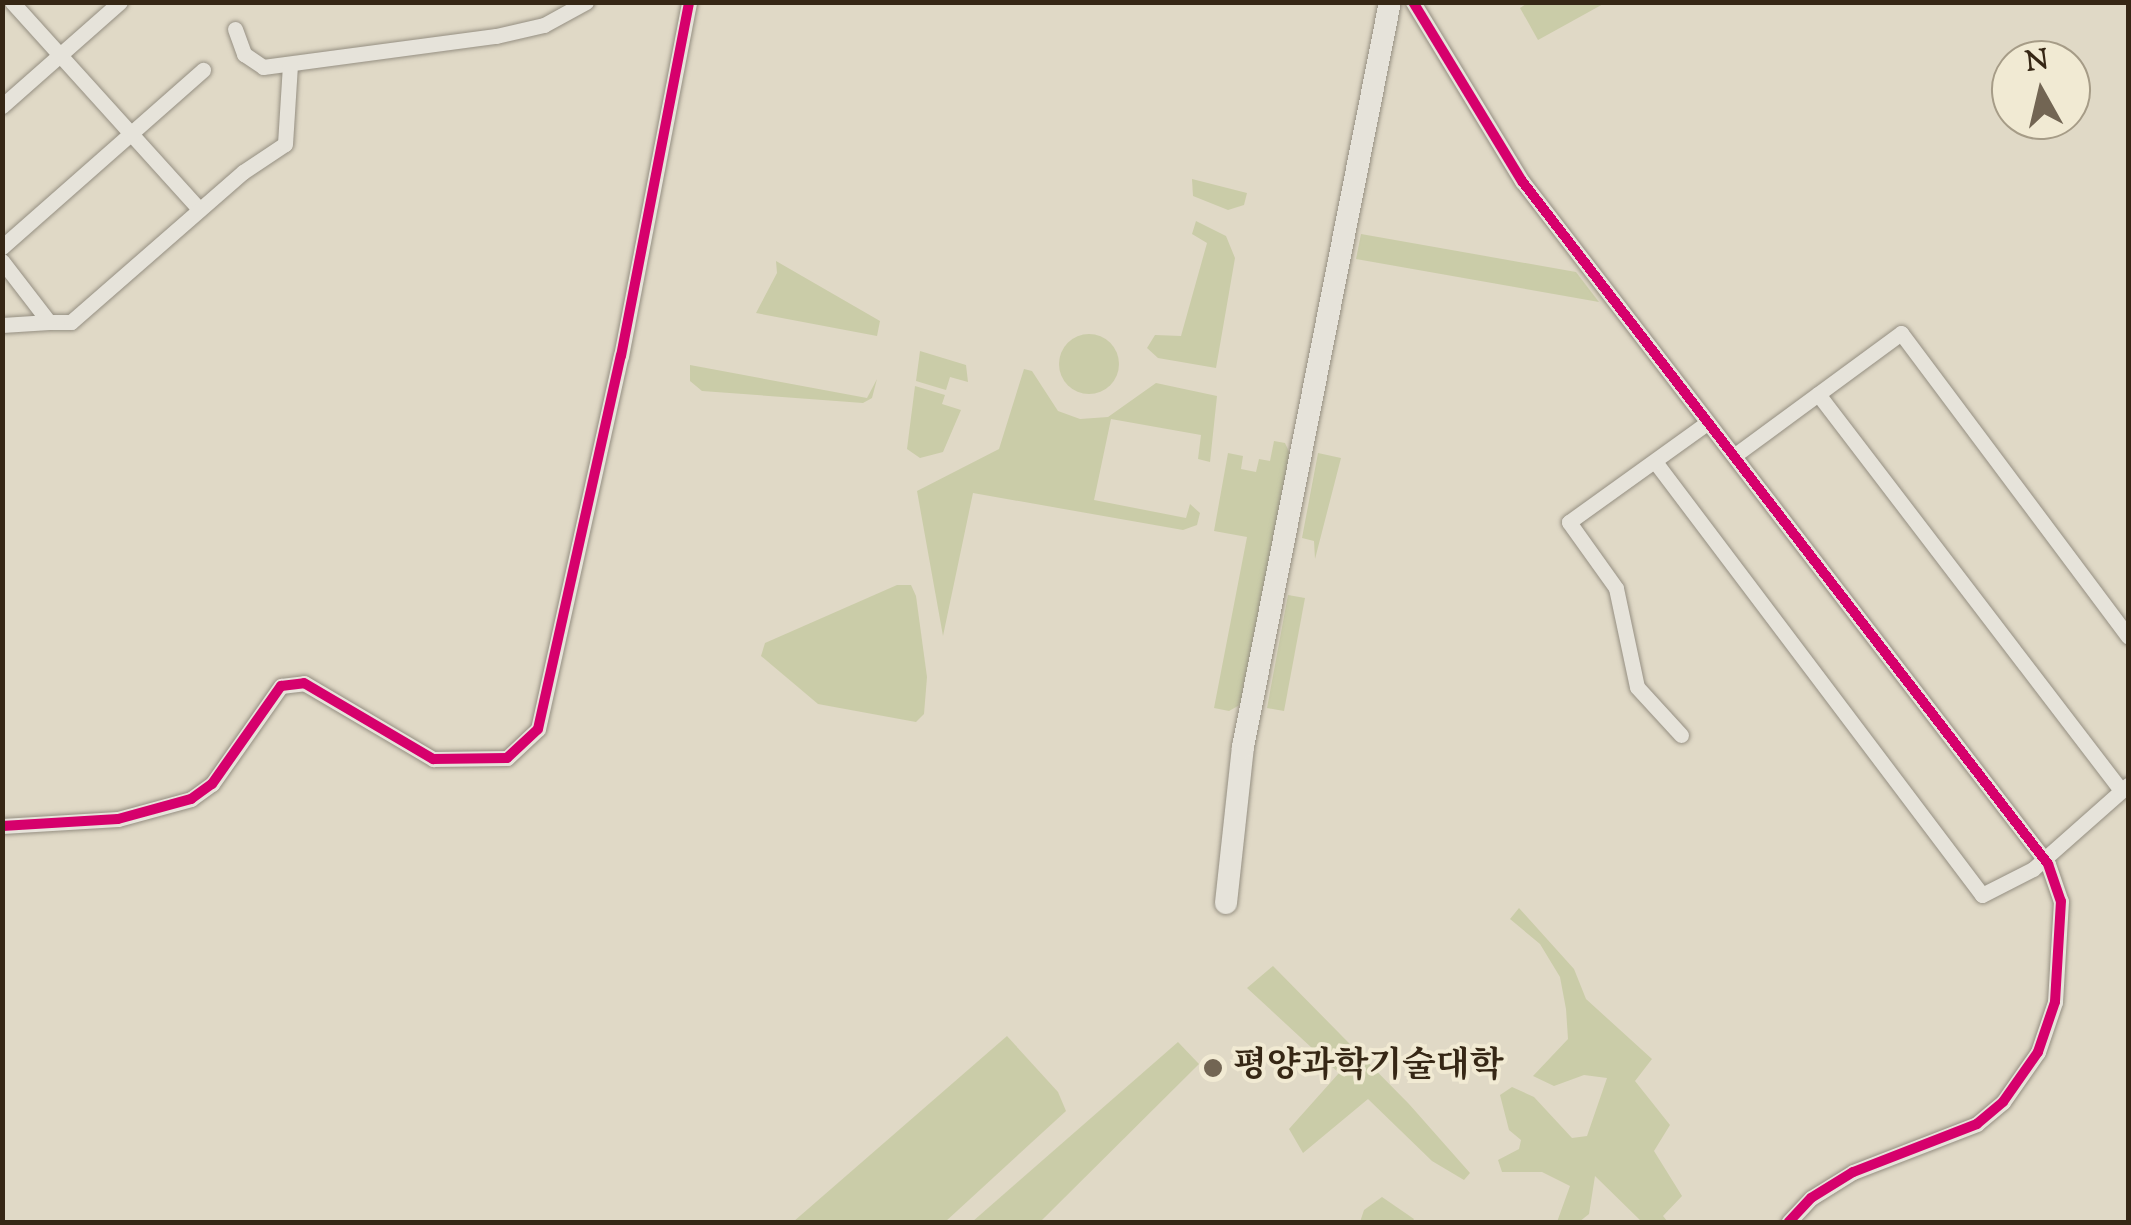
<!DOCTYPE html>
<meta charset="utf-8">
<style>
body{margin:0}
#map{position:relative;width:2131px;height:1225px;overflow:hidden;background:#e0d9c6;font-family:"Sorts Mill Goudy","Noto Serif KR",serif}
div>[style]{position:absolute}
.green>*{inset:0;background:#cacca8}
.round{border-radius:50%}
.roads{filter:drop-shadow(0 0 2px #958f82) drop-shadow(0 0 2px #958f82)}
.street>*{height:15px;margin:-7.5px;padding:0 7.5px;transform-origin:7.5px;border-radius:7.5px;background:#e6e3da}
.secondary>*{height:22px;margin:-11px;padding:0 11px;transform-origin:11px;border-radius:11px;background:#e6e3da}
.cycleway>*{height:10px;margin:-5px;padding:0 5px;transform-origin:5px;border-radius:5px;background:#d6006c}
.dots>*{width:28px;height:28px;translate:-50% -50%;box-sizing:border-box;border:5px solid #f1ead3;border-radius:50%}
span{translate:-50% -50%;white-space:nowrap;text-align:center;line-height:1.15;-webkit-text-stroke:8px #f1ead3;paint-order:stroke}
.poi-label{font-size:35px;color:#362715;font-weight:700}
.left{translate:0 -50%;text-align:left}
.frame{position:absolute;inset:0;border:5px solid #362715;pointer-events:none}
.north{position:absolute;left:1991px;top:40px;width:100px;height:100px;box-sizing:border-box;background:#f1ead3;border:2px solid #a69c87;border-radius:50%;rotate:352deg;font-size:28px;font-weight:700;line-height:40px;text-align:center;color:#362715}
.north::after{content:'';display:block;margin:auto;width:35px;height:45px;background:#726553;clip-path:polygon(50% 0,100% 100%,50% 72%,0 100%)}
</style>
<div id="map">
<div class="green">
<div style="clip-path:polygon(1529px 2px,1605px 2px,1605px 3px,1538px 40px,1520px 8px)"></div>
<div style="clip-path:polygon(1192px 179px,1247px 193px,1244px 205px,1228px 210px,1193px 196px)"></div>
<div style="clip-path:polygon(1196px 221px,1226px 236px,1235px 258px,1216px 368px,1158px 358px,1147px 348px,1155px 335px,1181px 336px,1207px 243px,1192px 234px)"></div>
<div style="clip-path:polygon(1361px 234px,1576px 272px,1599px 302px,1356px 259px)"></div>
<div style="clip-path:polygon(776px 261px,880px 321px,877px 336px,756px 313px,777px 273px)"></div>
<div class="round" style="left:1059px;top:334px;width:60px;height:60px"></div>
<div style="clip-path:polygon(920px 351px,966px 365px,968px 382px,950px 377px,946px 390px,916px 381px)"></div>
<div style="clip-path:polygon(690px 365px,867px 398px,877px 379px,872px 398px,863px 403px,702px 391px,690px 381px)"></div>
<div style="clip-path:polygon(1024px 369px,1032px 371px,1058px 411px,1080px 419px,1108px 417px,1156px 383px,1217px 396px,1210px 462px,1198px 459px,1201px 435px,1111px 419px,1094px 500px,1186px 518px,1190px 504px,1200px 513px,1197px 525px,1183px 530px,973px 493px,943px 636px,917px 491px,999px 449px)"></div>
<div style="clip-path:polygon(915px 386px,945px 395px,942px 404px,961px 410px,943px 452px,920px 458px,907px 449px)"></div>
<div style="clip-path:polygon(1274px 441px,1285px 443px,1291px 456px,1245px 702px,1229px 711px,1214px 708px,1247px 537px,1214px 531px,1228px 453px,1243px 456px,1241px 469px,1256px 472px,1259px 459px,1270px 461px)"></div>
<div style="clip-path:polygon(1318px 453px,1341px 458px,1315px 559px,1314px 541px,1302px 538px)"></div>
<div style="clip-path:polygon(897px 585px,911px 585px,916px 596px,927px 677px,924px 714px,916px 722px,818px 704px,761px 656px,765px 643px)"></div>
<div style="clip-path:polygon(1288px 595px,1305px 598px,1284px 711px,1267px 708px)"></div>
<div style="clip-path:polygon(1519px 908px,1574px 969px,1586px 999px,1652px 1059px,1635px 1081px,1670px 1125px,1654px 1151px,1682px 1196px,1663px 1216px,1668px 1222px,1642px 1222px,1595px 1176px,1589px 1214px,1579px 1222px,1557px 1222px,1570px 1186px,1542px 1172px,1502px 1172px,1498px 1160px,1519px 1149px,1521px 1140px,1509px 1130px,1500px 1095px,1512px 1087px,1534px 1097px,1572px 1138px,1587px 1136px,1607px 1078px,1584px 1075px,1554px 1086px,1533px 1076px,1568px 1039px,1566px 1009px,1560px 977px,1540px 944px,1510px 919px)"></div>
<div style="clip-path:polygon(1273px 966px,1409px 1104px,1470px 1173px,1464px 1180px,1432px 1161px,1368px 1099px,1303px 1153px,1289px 1129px,1339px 1073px,1247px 988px)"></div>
<div style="clip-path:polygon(1007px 1036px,1058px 1092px,1066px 1111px,945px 1222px,793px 1222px)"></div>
<div style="clip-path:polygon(1178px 1042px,1199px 1064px,1040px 1222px,972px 1222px)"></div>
<div style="clip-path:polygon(1382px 1197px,1414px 1219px,1412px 1222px,1360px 1222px,1364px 1210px)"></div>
</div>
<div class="roads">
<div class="street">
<div style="left:12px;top:2px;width:279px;rotate:47.9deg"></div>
<div style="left:1413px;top:2px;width:210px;rotate:58.7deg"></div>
<div style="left:1522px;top:181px;width:862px;rotate:52.4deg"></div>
<div style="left:2048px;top:864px;width:39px;rotate:71deg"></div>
<div style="left:2061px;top:901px;width:101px;rotate:93.4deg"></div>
<div style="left:2055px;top:1002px;width:53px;rotate:108.8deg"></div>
<div style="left:2038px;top:1052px;width:61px;rotate:125deg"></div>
<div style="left:2003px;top:1102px;width:34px;rotate:140deg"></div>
<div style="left:1977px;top:1124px;width:133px;rotate:158.8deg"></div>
<div style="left:1853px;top:1172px;width:49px;rotate:148.2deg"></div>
<div style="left:1811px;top:1198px;width:33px;rotate:133deg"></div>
<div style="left:235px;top:29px;width:27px;rotate:70deg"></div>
<div style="left:244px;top:54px;width:23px;rotate:34deg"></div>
<div style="left:263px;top:67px;width:235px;rotate:-7.6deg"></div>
<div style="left:496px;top:36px;width:49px;rotate:-12.9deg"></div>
<div style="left:544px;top:25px;width:48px;rotate:-28.7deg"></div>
<div style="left:2px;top:106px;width:157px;rotate:-41.4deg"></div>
<div style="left:2px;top:247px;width:268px;rotate:-41.4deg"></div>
<div style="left:2px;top:261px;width:77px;rotate:52.4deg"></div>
<div style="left:49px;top:322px;width:22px"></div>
<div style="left:71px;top:322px;width:228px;rotate:-41.1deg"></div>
<div style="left:243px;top:172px;width:50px;rotate:-33.7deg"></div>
<div style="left:285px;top:144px;width:79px;rotate:-86.4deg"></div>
<div style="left:2px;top:325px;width:47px;rotate:-3.7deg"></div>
<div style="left:1818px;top:394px;width:499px;rotate:52.6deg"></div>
<div style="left:1735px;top:455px;width:206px;rotate:-36.3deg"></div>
<div style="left:1901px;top:333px;width:379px;rotate:53.2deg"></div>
<div style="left:1656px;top:463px;width:541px;rotate:52.96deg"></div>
<div style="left:1982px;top:895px;width:57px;rotate:-27deg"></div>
<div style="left:2033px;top:869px;width:127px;rotate:-41.5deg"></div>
<div style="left:1681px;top:735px;width:65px;rotate:-132.5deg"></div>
<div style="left:1637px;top:687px;width:101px;rotate:-102deg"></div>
<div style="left:1616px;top:588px;width:81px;rotate:-125.5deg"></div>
<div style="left:1569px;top:522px;width:170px;rotate:-35.7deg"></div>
<div style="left:2px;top:826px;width:116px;rotate:-3.5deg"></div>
<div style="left:118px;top:819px;width:76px;rotate:-15.3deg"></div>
<div style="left:191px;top:799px;width:26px;rotate:-36deg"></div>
<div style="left:212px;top:784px;width:120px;rotate:-54.9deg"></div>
<div style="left:281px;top:686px;width:23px;rotate:-7deg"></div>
<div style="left:304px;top:683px;width:150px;rotate:30.5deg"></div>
<div style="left:433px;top:759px;width:74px;rotate:-0.8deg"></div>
<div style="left:507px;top:758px;width:42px;rotate:-43.1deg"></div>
<div style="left:538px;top:729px;width:382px;rotate:-77.5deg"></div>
<div style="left:621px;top:356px;width:360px;rotate:-79.1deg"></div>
</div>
<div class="secondary">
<div style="left:1226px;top:903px;width:157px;rotate:-83.8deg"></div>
<div style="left:1243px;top:747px;width:759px;rotate:-78.84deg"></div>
</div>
</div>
<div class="cycleway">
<div style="left:1413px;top:2px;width:210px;rotate:58.7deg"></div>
<div style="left:1522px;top:181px;width:862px;rotate:52.4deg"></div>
<div style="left:2048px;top:864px;width:39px;rotate:71deg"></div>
<div style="left:2061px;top:901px;width:101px;rotate:93.4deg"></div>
<div style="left:2055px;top:1002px;width:53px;rotate:108.8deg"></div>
<div style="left:2038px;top:1052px;width:61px;rotate:125deg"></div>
<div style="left:2003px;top:1102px;width:34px;rotate:140deg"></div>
<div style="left:1977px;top:1124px;width:133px;rotate:158.8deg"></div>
<div style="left:1853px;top:1172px;width:49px;rotate:148.2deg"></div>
<div style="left:1811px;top:1198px;width:33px;rotate:133deg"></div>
<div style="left:2px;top:826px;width:116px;rotate:-3.5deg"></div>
<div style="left:118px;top:819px;width:76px;rotate:-15.3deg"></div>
<div style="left:191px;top:799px;width:26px;rotate:-36deg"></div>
<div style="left:212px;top:784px;width:120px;rotate:-54.9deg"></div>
<div style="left:281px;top:686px;width:23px;rotate:-7deg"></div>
<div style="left:304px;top:683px;width:150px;rotate:30.5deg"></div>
<div style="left:433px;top:759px;width:74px;rotate:-0.8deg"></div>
<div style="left:507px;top:758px;width:42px;rotate:-43.1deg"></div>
<div style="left:538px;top:729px;width:382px;rotate:-77.5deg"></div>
<div style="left:621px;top:356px;width:360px;rotate:-79.1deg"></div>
</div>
<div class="dots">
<div style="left:1213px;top:1068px;background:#726553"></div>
</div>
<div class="poi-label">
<span class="left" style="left:1233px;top:1068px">평양과학기술대학</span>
</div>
<div class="frame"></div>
<div class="north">N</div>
</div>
